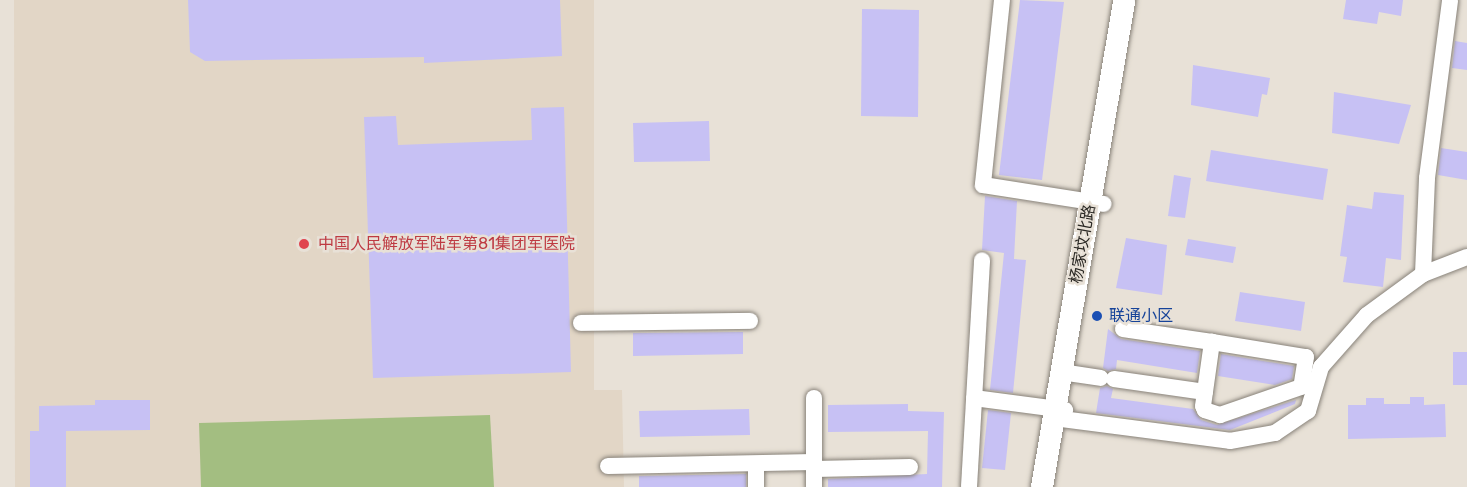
<!DOCTYPE html>
<meta charset="utf-8">
<style>
body{margin:0}
#map{position:relative;width:1467px;height:487px;overflow:hidden;background:#e8e1d7;font-family:Rubik,"Noto Sans SC",sans-serif}
div>[style]{position:absolute}
.built>*{inset:0;background:#e2d6c6}
.green>*{inset:0;background:#a3be81}
.building>*{inset:0;background:#c7c1f4}
.roads{filter:drop-shadow(0 0 2px #888279) drop-shadow(0 0 2px #888279)}
.street>*{height:16px;margin:-8px;padding:0 8px;transform-origin:8px;border-radius:8px;background:#fff}
.secondary>*{height:22px;margin:-11px;padding:0 11px;transform-origin:11px;border-radius:11px;background:#fff}
.dots>*{width:16px;height:16px;translate:-50% -50%;box-sizing:border-box;border:3px solid #e8e1d7;border-radius:50%}
span{translate:-50% -50%;white-space:nowrap;text-align:center;line-height:1.15;-webkit-text-stroke:5px #e8e1d7;paint-order:stroke}
.health-label{font-size:16px;color:#be3a42}
.left{translate:0 -50%;text-align:left}
.street-label{font-size:16px;color:#2b2925}
.transit-label{font-size:16px;color:#164399}
</style>
<div id="map">
<div class="built">
<div style="clip-path:polygon(14px 0,594px 0,594px 390px,622px 390px,624px 487px,15px 487px)"></div>
</div>
<div class="green">
<div style="clip-path:polygon(490px 415px,494px 487px,201px 487px,199px 423px)"></div>
</div>
<div class="building">
<div style="clip-path:polygon(188px 0,560px 0,562px 56px,424px 63px,424px 57px,205px 61px,190px 52px)"></div>
<div style="clip-path:polygon(1020px 0,1064px 2px,1042px 180px,999px 175px)"></div>
<div style="clip-path:polygon(1346px 0,1403px 0,1401px 16px,1379px 12px,1377px 24px,1343px 19px)"></div>
<div style="clip-path:polygon(862px 9px,919px 10px,918px 117px,861px 116px)"></div>
<div style="clip-path:polygon(1455px 41px,1467px 43px,1467px 70px,1452px 68px)"></div>
<div style="clip-path:polygon(1193px 65px,1270px 78px,1267px 95px,1262px 94px,1258px 117px,1191px 105px)"></div>
<div style="clip-path:polygon(1334px 92px,1411px 105px,1399px 144px,1332px 133px)"></div>
<div style="clip-path:polygon(564px 107px,571px 372px,373px 378px,364px 117px,396px 116px,398px 145px,532px 140px,531px 108px)"></div>
<div style="clip-path:polygon(709px 121px,710px 161px,634px 162px,633px 123px)"></div>
<div style="clip-path:polygon(1441px 148px,1467px 152px,1467px 180px,1438px 175px)"></div>
<div style="clip-path:polygon(1211px 150px,1328px 169px,1323px 200px,1206px 181px)"></div>
<div style="clip-path:polygon(1174px 175px,1191px 178px,1185px 218px,1168px 216px)"></div>
<div style="clip-path:polygon(1374px 192px,1404px 195px,1401px 260px,1386px 258px,1383px 287px,1343px 282px,1347px 257px,1340px 256px,1347px 205px,1372px 209px)"></div>
<div style="clip-path:polygon(985px 196px,1017px 201px,1014px 259px,1026px 260px,1013px 393px,990px 390px,1004px 253px,982px 250px)"></div>
<div style="clip-path:polygon(1126px 238px,1167px 245px,1162px 295px,1116px 288px)"></div>
<div style="clip-path:polygon(1188px 239px,1236px 247px,1233px 263px,1185px 255px)"></div>
<div style="clip-path:polygon(1240px 292px,1305px 302px,1301px 331px,1235px 321px)"></div>
<div style="clip-path:polygon(1108px 329px,1121px 339px,1200px 351px,1197px 373px,1117px 360px,1116px 369px,1108px 371px,1103px 368px)"></div>
<div style="clip-path:polygon(743px 332px,743px 354px,633px 356px,633px 333px)"></div>
<div style="clip-path:polygon(1453px 352px,1467px 352px,1467px 385px,1453px 385px)"></div>
<div style="clip-path:polygon(1221px 354px,1294px 366px,1292px 379px,1275px 385px,1218px 376px)"></div>
<div style="clip-path:polygon(1107px 386px,1113px 389px,1111px 398px,1193px 409px,1201px 420px,1217px 425px,1296px 400px,1295px 404px,1230px 430px,1096px 413px,1100px 388px)"></div>
<div style="clip-path:polygon(1410px 397px,1424px 397px,1424px 405px,1445px 404px,1446px 437px,1348px 439px,1348px 405px,1366px 405px,1366px 398px,1384px 398px,1384px 404px,1410px 404px)"></div>
<div style="clip-path:polygon(95px 400px,150px 400px,150px 430px,66px 431px,66px 487px,30px 487px,30px 431px,39px 431px,39px 406px,95px 405px)"></div>
<div style="clip-path:polygon(908px 404px,908px 411px,944px 412px,942px 487px,828px 487px,828px 479px,927px 474px,928px 431px,828px 432px,828px 405px)"></div>
<div style="clip-path:polygon(749px 409px,750px 435px,640px 437px,639px 411px)"></div>
<div style="clip-path:polygon(988px 410px,1011px 413px,1005px 470px,982px 468px)"></div>
<div style="clip-path:polygon(746px 474px,746px 487px,639px 487px,639px 476px)"></div>
</div>
<div class="roads">
<div class="street">
<div style="left:1002px;top:0;width:186px;rotate:95.9deg"></div>
<div style="left:983px;top:185px;width:122px;rotate:8.9deg"></div>
<div style="left:1423px;top:274px;width:96px;rotate:-87.6deg"></div>
<div style="left:1427px;top:178px;width:179px;rotate:-82.6deg"></div>
<div style="left:581px;top:323px;width:169px;rotate:-0.7deg"></div>
<div style="left:1123px;top:329px;width:90px;rotate:8.3deg"></div>
<div style="left:1212px;top:342px;width:95px;rotate:9.1deg"></div>
<div style="left:1306px;top:357px;width:30px;rotate:99deg"></div>
<div style="left:1301px;top:387px;width:86px;rotate:160.9deg"></div>
<div style="left:1220px;top:415px;width:16px;rotate:-162deg"></div>
<div style="left:1205px;top:410px;width:4px;rotate:-117deg"></div>
<div style="left:1203px;top:406px;width:65px;rotate:-82deg"></div>
<div style="left:1061px;top:372px;width:40px;rotate:8.5deg"></div>
<div style="left:1114px;top:379px;width:92px;rotate:8.1deg"></div>
<div style="left:814px;top:398px;width:89px;rotate:90deg"></div>
<div style="left:974px;top:398px;width:92px;rotate:7.5deg"></div>
<div style="left:1054px;top:418px;width:177px;rotate:7.4deg"></div>
<div style="left:1230px;top:441px;width:46px;rotate:-10.1deg"></div>
<div style="left:1275px;top:433px;width:40px;rotate:-34deg"></div>
<div style="left:1308px;top:411px;width:46px;rotate:-73.5deg"></div>
<div style="left:1321px;top:367px;width:69px;rotate:-48.5deg"></div>
<div style="left:1367px;top:315px;width:69px;rotate:-36.2deg"></div>
<div style="left:1423px;top:274px;width:47px;rotate:-21.1deg"></div>
<div style="left:756px;top:464px;width:23px;rotate:90deg"></div>
<div style="left:608px;top:466px;width:206px;rotate:-1.1deg"></div>
<div style="left:814px;top:469px;width:96px;rotate:-1.2deg"></div>
<div style="left:969px;top:487px;width:227px;rotate:-86.7deg"></div>
</div>
<div class="secondary">
<div style="left:1042px;top:487px;width:494px;rotate:-80.4deg"></div>
</div>
</div>
<div class="dots">
<div style="left:304px;top:244px;background:#e0444e"></div>
<div style="left:1097px;top:316px;background:#1a4fb4"></div>
</div>
<div class="health-label">
<span class="left" style="left:318px;top:244px">中国人民解放军陆军第81集团军医院</span>
</div>
<div class="street-label">
<span style="left:1083px;top:244px;rotate:-80deg">杨家坟北路</span>
</div>
<div class="transit-label">
<span class="left" style="left:1109px;top:316px">联通小区</span>
</div>
</div>
